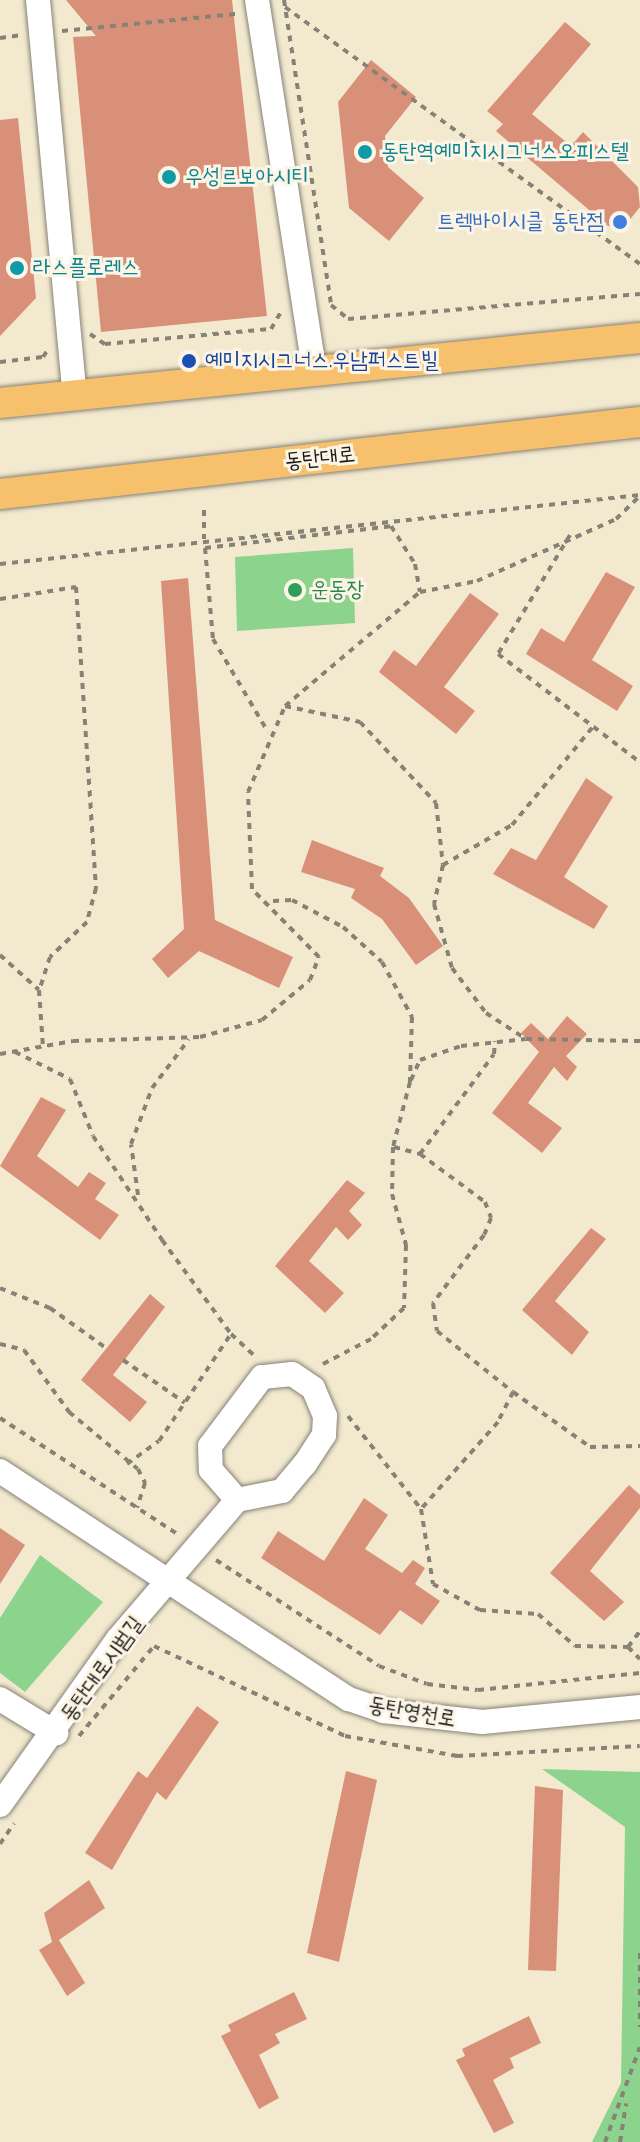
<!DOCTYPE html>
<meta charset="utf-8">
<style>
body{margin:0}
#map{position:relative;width:640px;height:2142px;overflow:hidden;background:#f2e9cf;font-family:"Comic Neue","Poor Story",sans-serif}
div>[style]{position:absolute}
.green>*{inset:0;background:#8cd38e}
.building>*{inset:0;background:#d99079}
.path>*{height:4px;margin-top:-2px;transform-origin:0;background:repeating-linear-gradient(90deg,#878276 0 6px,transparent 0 12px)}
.roads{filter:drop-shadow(0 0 2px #878276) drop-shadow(0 0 2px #878276)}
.minor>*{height:24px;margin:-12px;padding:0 12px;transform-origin:12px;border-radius:12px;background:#fff}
.major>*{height:30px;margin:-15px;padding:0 15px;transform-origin:15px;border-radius:15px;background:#f7c06c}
.dots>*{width:22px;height:22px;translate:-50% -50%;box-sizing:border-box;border:4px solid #fcf5e5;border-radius:50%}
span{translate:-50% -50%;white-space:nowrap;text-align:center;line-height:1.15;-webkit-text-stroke:6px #fcf5e5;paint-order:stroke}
.culture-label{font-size:22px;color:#0d838f}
.left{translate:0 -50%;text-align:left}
.shop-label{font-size:22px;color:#366cbe}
.right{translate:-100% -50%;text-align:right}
.transit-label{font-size:22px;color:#164399}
.street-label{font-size:22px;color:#1c1c1c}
.leisure-label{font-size:22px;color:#27864d}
</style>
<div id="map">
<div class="green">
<div style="clip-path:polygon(353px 548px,355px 623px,237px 631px,235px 557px)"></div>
<div style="clip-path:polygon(40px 1555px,103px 1602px,25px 1692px,0 1673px,0 1618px)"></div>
<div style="clip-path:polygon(542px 1769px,640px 1772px,640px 2142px,592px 2142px,621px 2083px,625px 1827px)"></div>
</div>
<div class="building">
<div style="clip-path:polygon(66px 0,232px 0,267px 316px,101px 332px,73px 37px,96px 36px)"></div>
<div style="clip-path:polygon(565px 22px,591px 44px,532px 114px,571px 146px,583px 132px,638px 187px,640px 207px,624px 227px,608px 226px,496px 131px,503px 124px,487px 111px)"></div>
<div style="clip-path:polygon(371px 60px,416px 97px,385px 136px,388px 167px,424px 198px,389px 241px,349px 208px,338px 102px)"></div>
<div style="clip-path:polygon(18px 118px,36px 298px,0 336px,0 120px)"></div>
<div style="clip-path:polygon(606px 572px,635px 587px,592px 660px,633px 686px,617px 711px,526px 654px,541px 628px,564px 642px)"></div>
<div style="clip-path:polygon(188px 578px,215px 920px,293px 957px,279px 988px,199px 951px,168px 978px,152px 959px,184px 929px,161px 581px)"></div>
<div style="clip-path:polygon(470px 593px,499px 614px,444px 687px,475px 711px,456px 734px,379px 672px,394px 650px,416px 666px)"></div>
<div style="clip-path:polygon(586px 778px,613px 797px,564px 877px,608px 906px,594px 929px,493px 874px,511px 848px,536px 860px)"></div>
<div style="clip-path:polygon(312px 840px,384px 868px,380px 876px,409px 898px,443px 946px,416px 965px,382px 919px,351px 898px,355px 889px,301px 872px)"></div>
<div style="clip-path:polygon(567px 1016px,587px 1034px,566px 1056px,577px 1067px,567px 1081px,554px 1067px,528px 1103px,562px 1128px,542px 1153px,492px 1113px,539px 1052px,521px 1033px,531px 1023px,548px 1039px)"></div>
<div style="clip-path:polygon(41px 1097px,66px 1110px,37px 1156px,78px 1187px,89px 1172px,106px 1183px,95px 1199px,119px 1215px,100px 1240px,0 1166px)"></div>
<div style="clip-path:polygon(347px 1180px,365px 1193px,349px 1211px,362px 1225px,348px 1240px,336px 1227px,309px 1261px,344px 1293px,325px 1313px,275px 1266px)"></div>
<div style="clip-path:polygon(591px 1228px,606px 1239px,555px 1301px,589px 1332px,572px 1355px,522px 1310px)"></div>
<div style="clip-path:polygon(150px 1294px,165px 1307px,113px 1375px,147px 1402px,130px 1422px,81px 1380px)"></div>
<div style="clip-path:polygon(629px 1485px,640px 1495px,640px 1508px,590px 1571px,624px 1602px,604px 1621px,550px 1573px)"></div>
<div style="clip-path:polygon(364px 1498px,388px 1515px,365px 1549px,402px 1573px,413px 1560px,425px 1568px,415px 1584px,440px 1601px,422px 1625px,400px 1610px,380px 1635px,261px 1558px,278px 1531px,324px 1561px)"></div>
<div style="clip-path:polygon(0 1528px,25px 1545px,0 1584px)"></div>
<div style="clip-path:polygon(197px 1706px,219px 1722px,166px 1800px,157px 1792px,112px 1870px,85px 1853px,138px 1771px,147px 1778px)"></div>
<div style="clip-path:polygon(346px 1771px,377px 1780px,339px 1962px,307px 1953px)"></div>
<div style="clip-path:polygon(535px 1786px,563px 1790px,556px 1971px,528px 1970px)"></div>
<div style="clip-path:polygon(89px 1880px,105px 1908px,59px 1940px,85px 1983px,67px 1996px,39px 1950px,52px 1942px,44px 1913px)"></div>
<div style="clip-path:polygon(294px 1992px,307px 2019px,275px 2034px,280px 2043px,259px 2055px,279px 2098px,259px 2109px,221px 2036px,231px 2031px,228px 2025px)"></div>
<div style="clip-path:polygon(529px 2016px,541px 2043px,510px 2058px,514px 2068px,493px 2080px,514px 2123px,494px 2133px,456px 2060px,465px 2056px,462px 2049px)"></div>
</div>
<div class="path">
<div style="left:284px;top:0;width:309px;rotate:81.2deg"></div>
<div style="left:331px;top:305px;width:22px;rotate:39deg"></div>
<div style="left:348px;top:319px;width:293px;rotate:-4.9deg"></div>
<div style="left:285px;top:7px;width:438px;rotate:35.9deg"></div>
<div style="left:62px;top:31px;width:174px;rotate:-5.6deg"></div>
<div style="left:0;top:38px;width:22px;rotate:-8deg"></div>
<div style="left:90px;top:334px;width:18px;rotate:34deg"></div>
<div style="left:105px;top:344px;width:167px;rotate:-5.2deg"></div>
<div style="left:271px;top:329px;width:22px;rotate:-60deg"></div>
<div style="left:0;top:362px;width:43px;rotate:-6.6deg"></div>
<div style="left:43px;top:357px;width:11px;rotate:-56deg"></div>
<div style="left:204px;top:510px;width:29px;rotate:90deg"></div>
<div style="left:570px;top:535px;width:139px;rotate:121.2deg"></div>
<div style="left:498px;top:654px;width:178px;rotate:37.3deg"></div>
<div style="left:205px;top:548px;width:187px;rotate:-6.7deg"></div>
<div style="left:391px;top:526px;width:45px;rotate:57.7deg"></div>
<div style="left:415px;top:564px;width:28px;rotate:80deg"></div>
<div style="left:205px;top:548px;width:91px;rotate:85deg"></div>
<div style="left:213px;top:639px;width:108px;rotate:59.4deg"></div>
<div style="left:0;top:564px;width:644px;rotate:-6.15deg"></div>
<div style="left:0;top:599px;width:77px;rotate:-9deg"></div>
<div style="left:76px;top:587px;width:302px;rotate:86.2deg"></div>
<div style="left:96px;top:888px;width:35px;rotate:105deg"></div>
<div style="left:87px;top:922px;width:51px;rotate:136.6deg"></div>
<div style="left:50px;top:957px;width:35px;rotate:108deg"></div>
<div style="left:39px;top:990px;width:57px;rotate:86deg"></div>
<div style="left:285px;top:706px;width:177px;rotate:-40.2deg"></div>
<div style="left:420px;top:592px;width:58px;rotate:-10.9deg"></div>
<div style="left:477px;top:581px;width:152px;rotate:-24deg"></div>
<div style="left:616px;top:519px;width:30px;rotate:-44deg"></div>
<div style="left:443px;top:865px;width:80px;rotate:-30.1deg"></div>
<div style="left:512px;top:825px;width:126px;rotate:-50.5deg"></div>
<div style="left:273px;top:901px;width:19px;rotate:-3deg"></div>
<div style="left:292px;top:900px;width:58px;rotate:27.9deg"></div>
<div style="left:343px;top:927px;width:52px;rotate:41.9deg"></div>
<div style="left:382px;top:962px;width:63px;rotate:61.4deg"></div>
<div style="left:412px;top:1017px;width:65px;rotate:91.8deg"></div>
<div style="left:410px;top:1082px;width:67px;rotate:104.7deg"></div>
<div style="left:393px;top:1147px;width:47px;rotate:91.2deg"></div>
<div style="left:392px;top:1194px;width:53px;rotate:74.6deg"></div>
<div style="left:406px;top:1245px;width:63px;rotate:91.8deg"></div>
<div style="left:404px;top:1308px;width:45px;rotate:136.8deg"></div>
<div style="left:371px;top:1339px;width:59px;rotate:152.6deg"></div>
<div style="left:0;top:955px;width:52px;rotate:41.9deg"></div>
<div style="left:15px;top:1052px;width:61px;rotate:26.1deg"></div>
<div style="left:70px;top:1079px;width:61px;rotate:68deg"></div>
<div style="left:93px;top:1136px;width:125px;rotate:56.4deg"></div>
<div style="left:162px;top:1240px;width:117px;rotate:53.7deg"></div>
<div style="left:231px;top:1334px;width:35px;rotate:43deg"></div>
<div style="left:0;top:1054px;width:74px;rotate:-10.1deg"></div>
<div style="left:73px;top:1041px;width:127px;rotate:-1.8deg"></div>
<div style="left:200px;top:1037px;width:64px;rotate:-15.3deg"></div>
<div style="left:262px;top:1020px;width:62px;rotate:-39.8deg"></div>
<div style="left:310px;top:980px;width:25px;rotate:-69deg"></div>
<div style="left:319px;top:957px;width:95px;rotate:-134.6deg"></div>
<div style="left:252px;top:889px;width:97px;rotate:-92.4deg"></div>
<div style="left:248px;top:792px;width:94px;rotate:-66.7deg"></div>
<div style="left:285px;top:706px;width:77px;rotate:12deg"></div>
<div style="left:360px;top:722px;width:111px;rotate:46.8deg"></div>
<div style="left:436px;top:803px;width:62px;rotate:83.6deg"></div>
<div style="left:443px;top:865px;width:40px;rotate:103deg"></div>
<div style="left:434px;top:904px;width:66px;rotate:74.3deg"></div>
<div style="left:452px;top:968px;width:56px;rotate:52.9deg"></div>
<div style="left:486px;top:1013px;width:48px;rotate:33deg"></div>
<div style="left:526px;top:1039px;width:114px;rotate:1deg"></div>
<div style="left:411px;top:1080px;width:22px;rotate:-66deg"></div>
<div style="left:420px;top:1060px;width:43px;rotate:-18.9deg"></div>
<div style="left:461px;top:1046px;width:65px;rotate:-6.1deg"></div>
<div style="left:394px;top:1147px;width:27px;rotate:15deg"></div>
<div style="left:420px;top:1154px;width:81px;rotate:36.4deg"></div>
<div style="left:485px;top:1202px;width:17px;rotate:69deg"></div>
<div style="left:491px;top:1218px;width:18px;rotate:112deg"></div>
<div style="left:484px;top:1235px;width:85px;rotate:126.9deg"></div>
<div style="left:433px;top:1303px;width:28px;rotate:82deg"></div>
<div style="left:437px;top:1331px;width:97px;rotate:38.8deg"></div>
<div style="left:513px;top:1392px;width:34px;rotate:117deg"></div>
<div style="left:498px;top:1422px;width:116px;rotate:131.5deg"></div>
<div style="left:420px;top:1154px;width:124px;rotate:-53.5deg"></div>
<div style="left:494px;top:1054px;width:13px;rotate:-86deg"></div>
<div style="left:138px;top:1195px;width:51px;rotate:-97.8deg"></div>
<div style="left:131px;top:1144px;width:60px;rotate:-69.4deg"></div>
<div style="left:152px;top:1088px;width:61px;rotate:-52.9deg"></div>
<div style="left:0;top:1288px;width:54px;rotate:21.8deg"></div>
<div style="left:50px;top:1308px;width:69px;rotate:35.5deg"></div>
<div style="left:0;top:1344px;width:25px;rotate:14deg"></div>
<div style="left:24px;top:1350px;width:77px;rotate:54deg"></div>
<div style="left:69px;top:1412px;width:89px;rotate:39.6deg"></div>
<div style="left:138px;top:1469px;width:16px;rotate:63deg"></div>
<div style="left:145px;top:1483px;width:26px;rotate:108deg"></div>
<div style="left:123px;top:1360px;width:75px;rotate:34.7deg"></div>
<div style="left:513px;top:1392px;width:95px;rotate:35.5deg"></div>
<div style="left:590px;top:1447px;width:50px;rotate:-1.1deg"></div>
<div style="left:348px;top:1416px;width:118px;rotate:51.9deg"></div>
<div style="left:421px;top:1509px;width:76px;rotate:80.9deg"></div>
<div style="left:433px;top:1584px;width:54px;rotate:29deg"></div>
<div style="left:480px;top:1610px;width:58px;rotate:3.9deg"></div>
<div style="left:538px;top:1614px;width:49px;rotate:40.9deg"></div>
<div style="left:575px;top:1646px;width:53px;rotate:1.1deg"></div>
<div style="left:628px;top:1647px;width:20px;rotate:-53deg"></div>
<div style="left:0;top:1418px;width:214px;rotate:33.2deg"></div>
<div style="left:127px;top:1464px;width:39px;rotate:-36deg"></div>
<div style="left:159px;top:1441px;width:129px;rotate:-56.1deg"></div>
<div style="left:216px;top:1560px;width:194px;rotate:33deg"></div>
<div style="left:379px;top:1666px;width:51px;rotate:20.6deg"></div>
<div style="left:427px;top:1684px;width:51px;rotate:6.7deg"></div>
<div style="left:478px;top:1690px;width:163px;rotate:-6deg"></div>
<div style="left:628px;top:1647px;width:17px;rotate:45deg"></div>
<div style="left:79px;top:1736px;width:117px;rotate:-50.2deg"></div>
<div style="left:154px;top:1646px;width:211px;rotate:25.2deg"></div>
<div style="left:345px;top:1736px;width:114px;rotate:10.1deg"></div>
<div style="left:457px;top:1756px;width:183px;rotate:-3.1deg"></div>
<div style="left:0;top:1844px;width:25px;rotate:-56deg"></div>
<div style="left:640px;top:1953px;width:74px;rotate:90deg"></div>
<div style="left:605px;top:2142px;width:101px;rotate:-69.8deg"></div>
<div style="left:620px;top:2142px;width:39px;rotate:-81deg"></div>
</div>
<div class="roads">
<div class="minor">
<div style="left:38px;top:0;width:398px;rotate:84.7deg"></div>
<div style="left:257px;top:0;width:374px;rotate:81.2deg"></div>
<div style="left:0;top:1471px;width:417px;rotate:33.2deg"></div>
<div style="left:349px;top:1699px;width:36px;rotate:19deg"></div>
<div style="left:383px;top:1711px;width:100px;rotate:6.3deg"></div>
<div style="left:482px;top:1722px;width:159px;rotate:-5.4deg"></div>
<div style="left:0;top:1699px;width:66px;rotate:31.3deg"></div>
<div style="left:0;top:1805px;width:204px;rotate:-54.6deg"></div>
<div style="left:118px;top:1639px;width:183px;rotate:-49.4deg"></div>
<div style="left:237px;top:1500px;width:46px;rotate:-11.3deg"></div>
<div style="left:282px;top:1491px;width:35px;rotate:-50deg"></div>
<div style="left:305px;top:1464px;width:35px;rotate:-57deg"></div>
<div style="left:324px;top:1435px;width:19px;rotate:-87deg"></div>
<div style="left:325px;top:1416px;width:30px;rotate:-113deg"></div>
<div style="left:313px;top:1388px;width:25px;rotate:-146deg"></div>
<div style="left:292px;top:1374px;width:30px;rotate:174deg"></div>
<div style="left:262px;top:1377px;width:86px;rotate:127deg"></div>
<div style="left:210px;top:1446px;width:24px;rotate:88deg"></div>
<div style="left:211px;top:1470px;width:40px;rotate:49deg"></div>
</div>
<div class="major">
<div style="left:0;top:403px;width:643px;rotate:-5.8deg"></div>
<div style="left:0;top:494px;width:644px;rotate:-6.42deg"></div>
</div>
</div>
<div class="dots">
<div style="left:365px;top:152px;background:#0f9aa8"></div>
<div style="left:169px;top:177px;background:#0f9aa8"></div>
<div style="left:620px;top:222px;background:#3f7fe0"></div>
<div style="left:17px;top:268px;background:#0f9aa8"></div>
<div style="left:189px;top:361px;background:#1a4fb4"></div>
<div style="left:295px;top:590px;background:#2e9e5b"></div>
</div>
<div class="culture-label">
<span class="left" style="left:381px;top:152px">동탄역예미지시그너스오피스텔</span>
<span class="left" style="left:185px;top:177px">우성르보아시티</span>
<span class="left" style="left:33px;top:268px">라스플로레스</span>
</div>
<div class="shop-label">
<span class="right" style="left:604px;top:222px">트렉바이시클 동탄점</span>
</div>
<div class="transit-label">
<span class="left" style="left:205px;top:361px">예미지시그너스.우남퍼스트빌</span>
</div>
<div class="street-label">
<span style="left:320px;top:458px;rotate:-6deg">동탄대로</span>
<span style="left:102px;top:1669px;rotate:-54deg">동탄대로시범길</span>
<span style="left:412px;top:1712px;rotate:10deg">동탄영천로</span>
</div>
<div class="leisure-label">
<span class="left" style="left:311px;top:590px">운동장</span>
</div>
</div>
